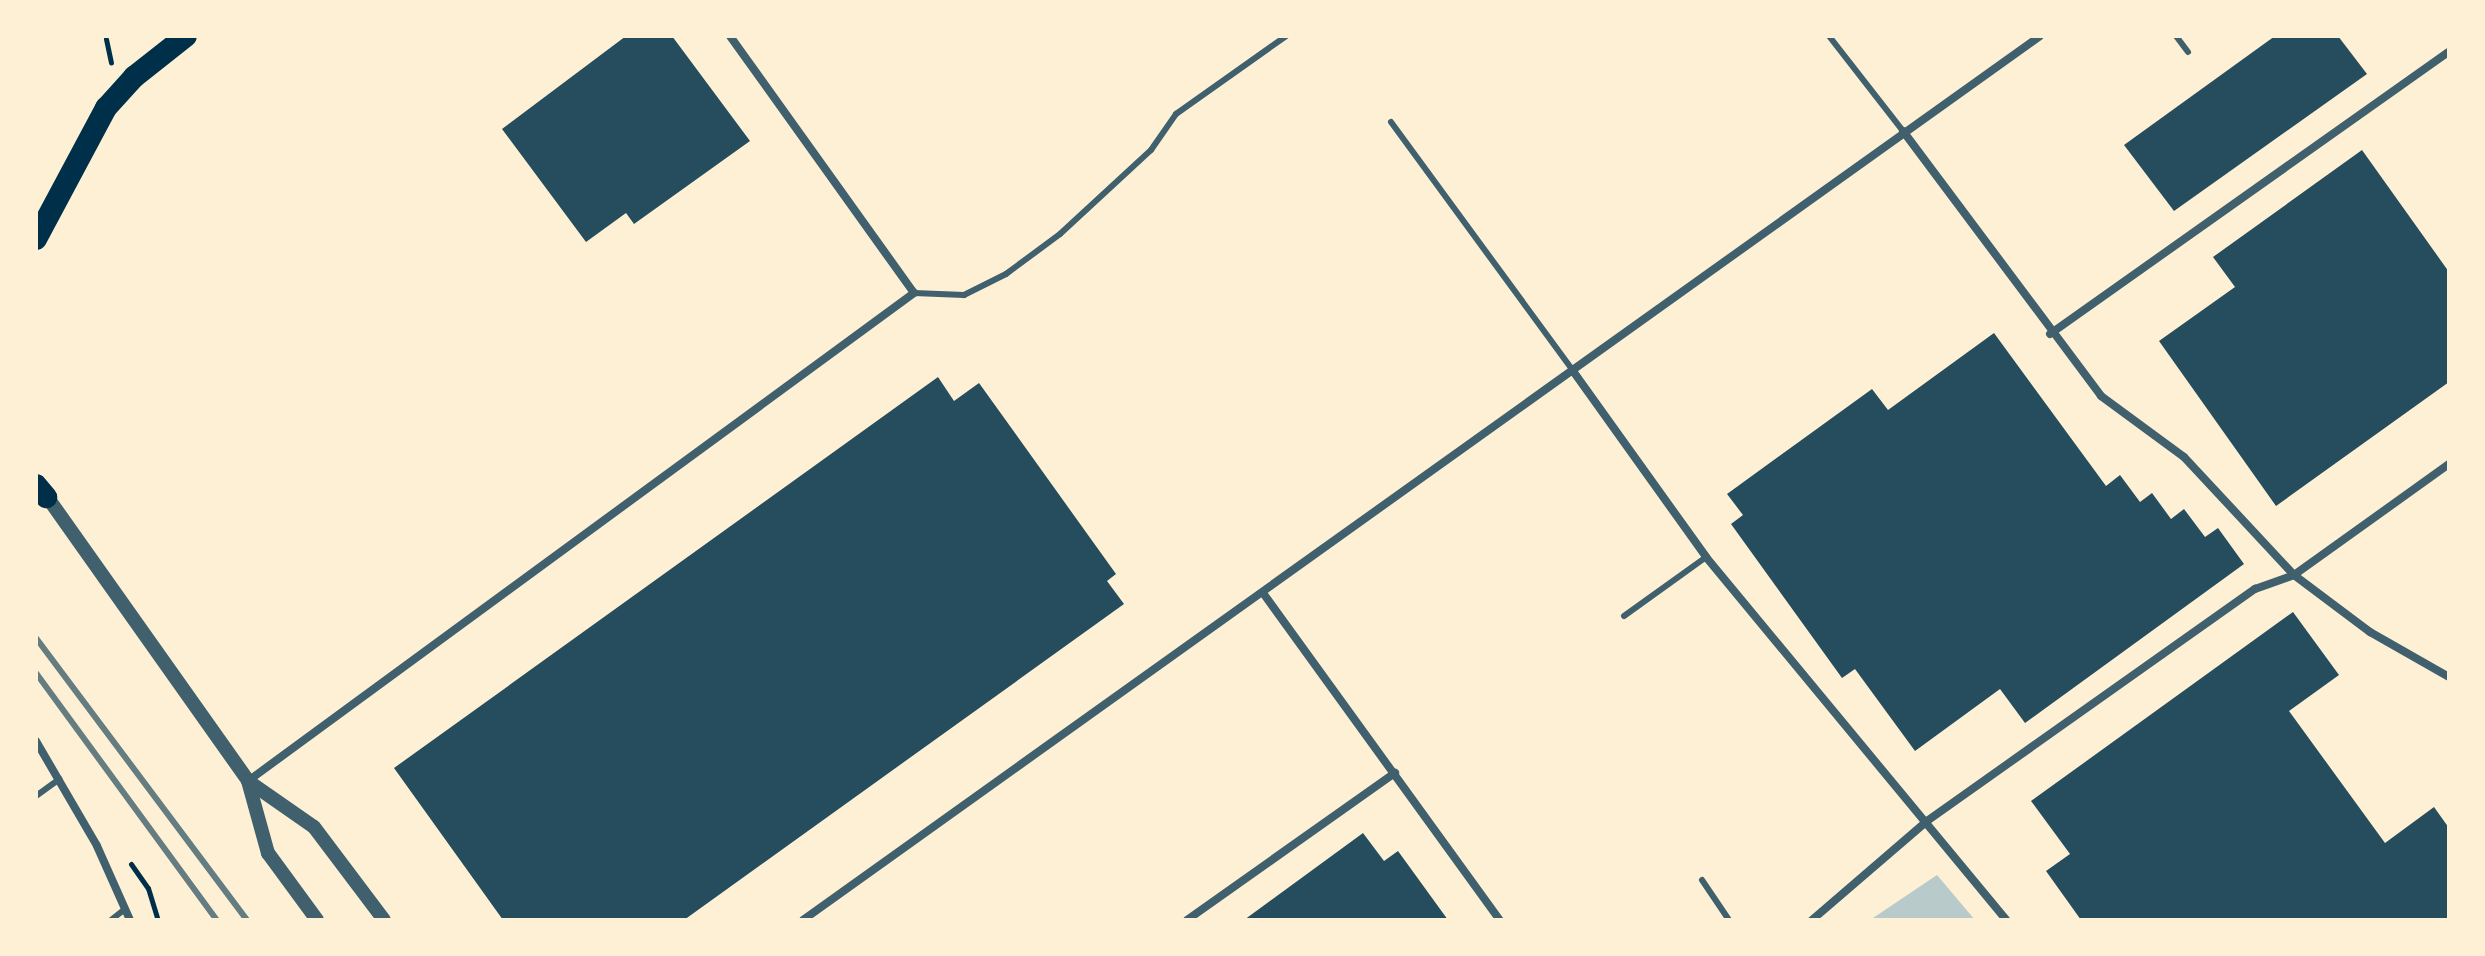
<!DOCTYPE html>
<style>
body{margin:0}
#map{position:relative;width:2485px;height:956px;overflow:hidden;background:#fdf0d5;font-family:Bitter,serif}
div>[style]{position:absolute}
.green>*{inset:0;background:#b9caca}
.building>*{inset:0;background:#264d5e}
.path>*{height:5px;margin:-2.5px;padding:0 2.5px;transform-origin:2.5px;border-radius:2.5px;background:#003049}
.service>*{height:6px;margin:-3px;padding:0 3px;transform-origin:3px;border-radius:3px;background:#3f606c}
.minor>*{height:8px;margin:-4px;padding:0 4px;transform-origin:4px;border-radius:4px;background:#3f606c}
.tertiary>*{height:14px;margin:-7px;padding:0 7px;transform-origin:7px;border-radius:7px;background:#3f606c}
.trunk>*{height:22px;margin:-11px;padding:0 11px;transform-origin:11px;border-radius:11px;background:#003049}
.rail>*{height:6px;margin:-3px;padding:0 3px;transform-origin:3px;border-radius:3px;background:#657d81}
span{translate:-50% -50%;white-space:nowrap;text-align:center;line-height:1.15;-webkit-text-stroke:6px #fdf0d5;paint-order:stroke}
.frame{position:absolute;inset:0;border:38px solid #fdf0d5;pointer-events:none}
</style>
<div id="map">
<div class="green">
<div style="clip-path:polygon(1937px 875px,1975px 920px,1870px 920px)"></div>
</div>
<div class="building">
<div style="clip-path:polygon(626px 36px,672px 36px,750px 141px,634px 224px,626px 213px,586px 242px,502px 129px)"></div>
<div style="clip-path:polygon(2275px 36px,2338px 36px,2367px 74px,2174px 211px,2124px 145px)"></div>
<div style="clip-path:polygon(2362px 150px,2449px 272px,2449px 382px,2276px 506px,2159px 341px,2235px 287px,2213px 257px)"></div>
<div style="clip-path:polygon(1994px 333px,2106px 486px,2120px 475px,2140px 502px,2152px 493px,2171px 519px,2184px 509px,2205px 537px,2218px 528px,2244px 564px,2025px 723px,2000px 689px,1915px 751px,1855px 669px,1842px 678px,1731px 524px,1743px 515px,1727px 494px,1872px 389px,1888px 410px)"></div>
<div style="clip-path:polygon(938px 377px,954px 401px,979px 383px,1116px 574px,1107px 581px,1124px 604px,684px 920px,503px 920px,394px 768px)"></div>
<div style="clip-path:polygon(2293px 612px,2339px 675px,2289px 711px,2385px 843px,2434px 807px,2449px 828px,2449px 920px,2081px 920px,2046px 871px,2070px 854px,2031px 801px)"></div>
<div style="clip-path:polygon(1363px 833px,1384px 861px,1398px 851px,1448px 920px,1244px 920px)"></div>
</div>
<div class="path">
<div style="left:106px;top:39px;width:24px;rotate:78deg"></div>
<div style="left:131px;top:864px;width:29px;rotate:55deg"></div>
<div style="left:148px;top:888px;width:34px;rotate:73deg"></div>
</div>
<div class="service">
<div style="left:1829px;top:36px;width:120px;rotate:52.1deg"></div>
<div style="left:2176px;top:36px;width:20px;rotate:53deg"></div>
<div style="left:1391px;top:122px;width:308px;rotate:53.8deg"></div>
<div style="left:914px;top:293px;width:50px;rotate:2.3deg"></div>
<div style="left:964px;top:295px;width:47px;rotate:-26.6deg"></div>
<div style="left:1006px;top:274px;width:67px;rotate:-36.5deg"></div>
<div style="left:1060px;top:234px;width:124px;rotate:-42.7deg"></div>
<div style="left:1151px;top:150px;width:44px;rotate:-55.2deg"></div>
<div style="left:1176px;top:114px;width:135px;rotate:-35.3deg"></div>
<div style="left:1624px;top:616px;width:101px;rotate:-35.7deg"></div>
<div style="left:36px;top:796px;width:29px;rotate:-36deg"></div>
<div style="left:1702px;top:880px;width:48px;rotate:56deg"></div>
<div style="left:111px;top:920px;width:18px;rotate:-38deg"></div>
</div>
<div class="minor">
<div style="left:1903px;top:131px;width:331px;rotate:53.2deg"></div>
<div style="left:2101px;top:396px;width:103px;rotate:36.3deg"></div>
<div style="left:2184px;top:457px;width:161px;rotate:47deg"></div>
<div style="left:2294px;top:575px;width:95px;rotate:36.9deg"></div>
<div style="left:2370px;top:632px;width:91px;rotate:29.7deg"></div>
<div style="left:2050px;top:334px;width:489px;rotate:-35.3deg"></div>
<div style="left:1573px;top:371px;width:229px;rotate:54.4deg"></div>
<div style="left:1706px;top:557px;width:471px;rotate:50.4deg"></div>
<div style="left:1263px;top:593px;width:404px;rotate:54.1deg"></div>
<div style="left:36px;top:741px;width:121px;rotate:59.8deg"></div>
<div style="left:97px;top:846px;width:81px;rotate:66deg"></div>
<div style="left:248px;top:781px;width:826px;rotate:-36.23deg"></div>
<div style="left:914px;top:293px;width:316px;rotate:-125.6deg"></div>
<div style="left:803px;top:920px;width:1520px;rotate:-35.55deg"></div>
<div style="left:1187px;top:920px;width:255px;rotate:-35.3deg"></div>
<div style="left:1812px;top:920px;width:152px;rotate:-40.7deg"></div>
<div style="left:1927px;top:821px;width:402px;rotate:-35.3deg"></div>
<div style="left:2255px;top:589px;width:41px;rotate:-19.7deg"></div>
<div style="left:2294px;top:575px;width:191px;rotate:-35.6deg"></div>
</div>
<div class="tertiary">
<div style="left:43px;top:491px;width:355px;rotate:54.7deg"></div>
<div style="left:248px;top:781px;width:80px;rotate:34.9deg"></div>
<div style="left:314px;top:827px;width:116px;rotate:53deg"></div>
<div style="left:248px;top:781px;width:75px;rotate:74.5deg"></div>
<div style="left:268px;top:853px;width:83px;rotate:53.8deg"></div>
</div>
<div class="trunk">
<div style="left:36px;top:239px;width:149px;rotate:-61.9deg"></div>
<div style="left:106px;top:108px;width:42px;rotate:-47.9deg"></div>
<div style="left:134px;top:77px;width:66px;rotate:-38.3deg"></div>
<div style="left:36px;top:485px;width:16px;rotate:50deg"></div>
</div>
<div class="rail">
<div style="left:36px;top:638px;width:352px;rotate:53.2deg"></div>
<div style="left:36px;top:673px;width:306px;rotate:53.8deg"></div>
</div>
<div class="frame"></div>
</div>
